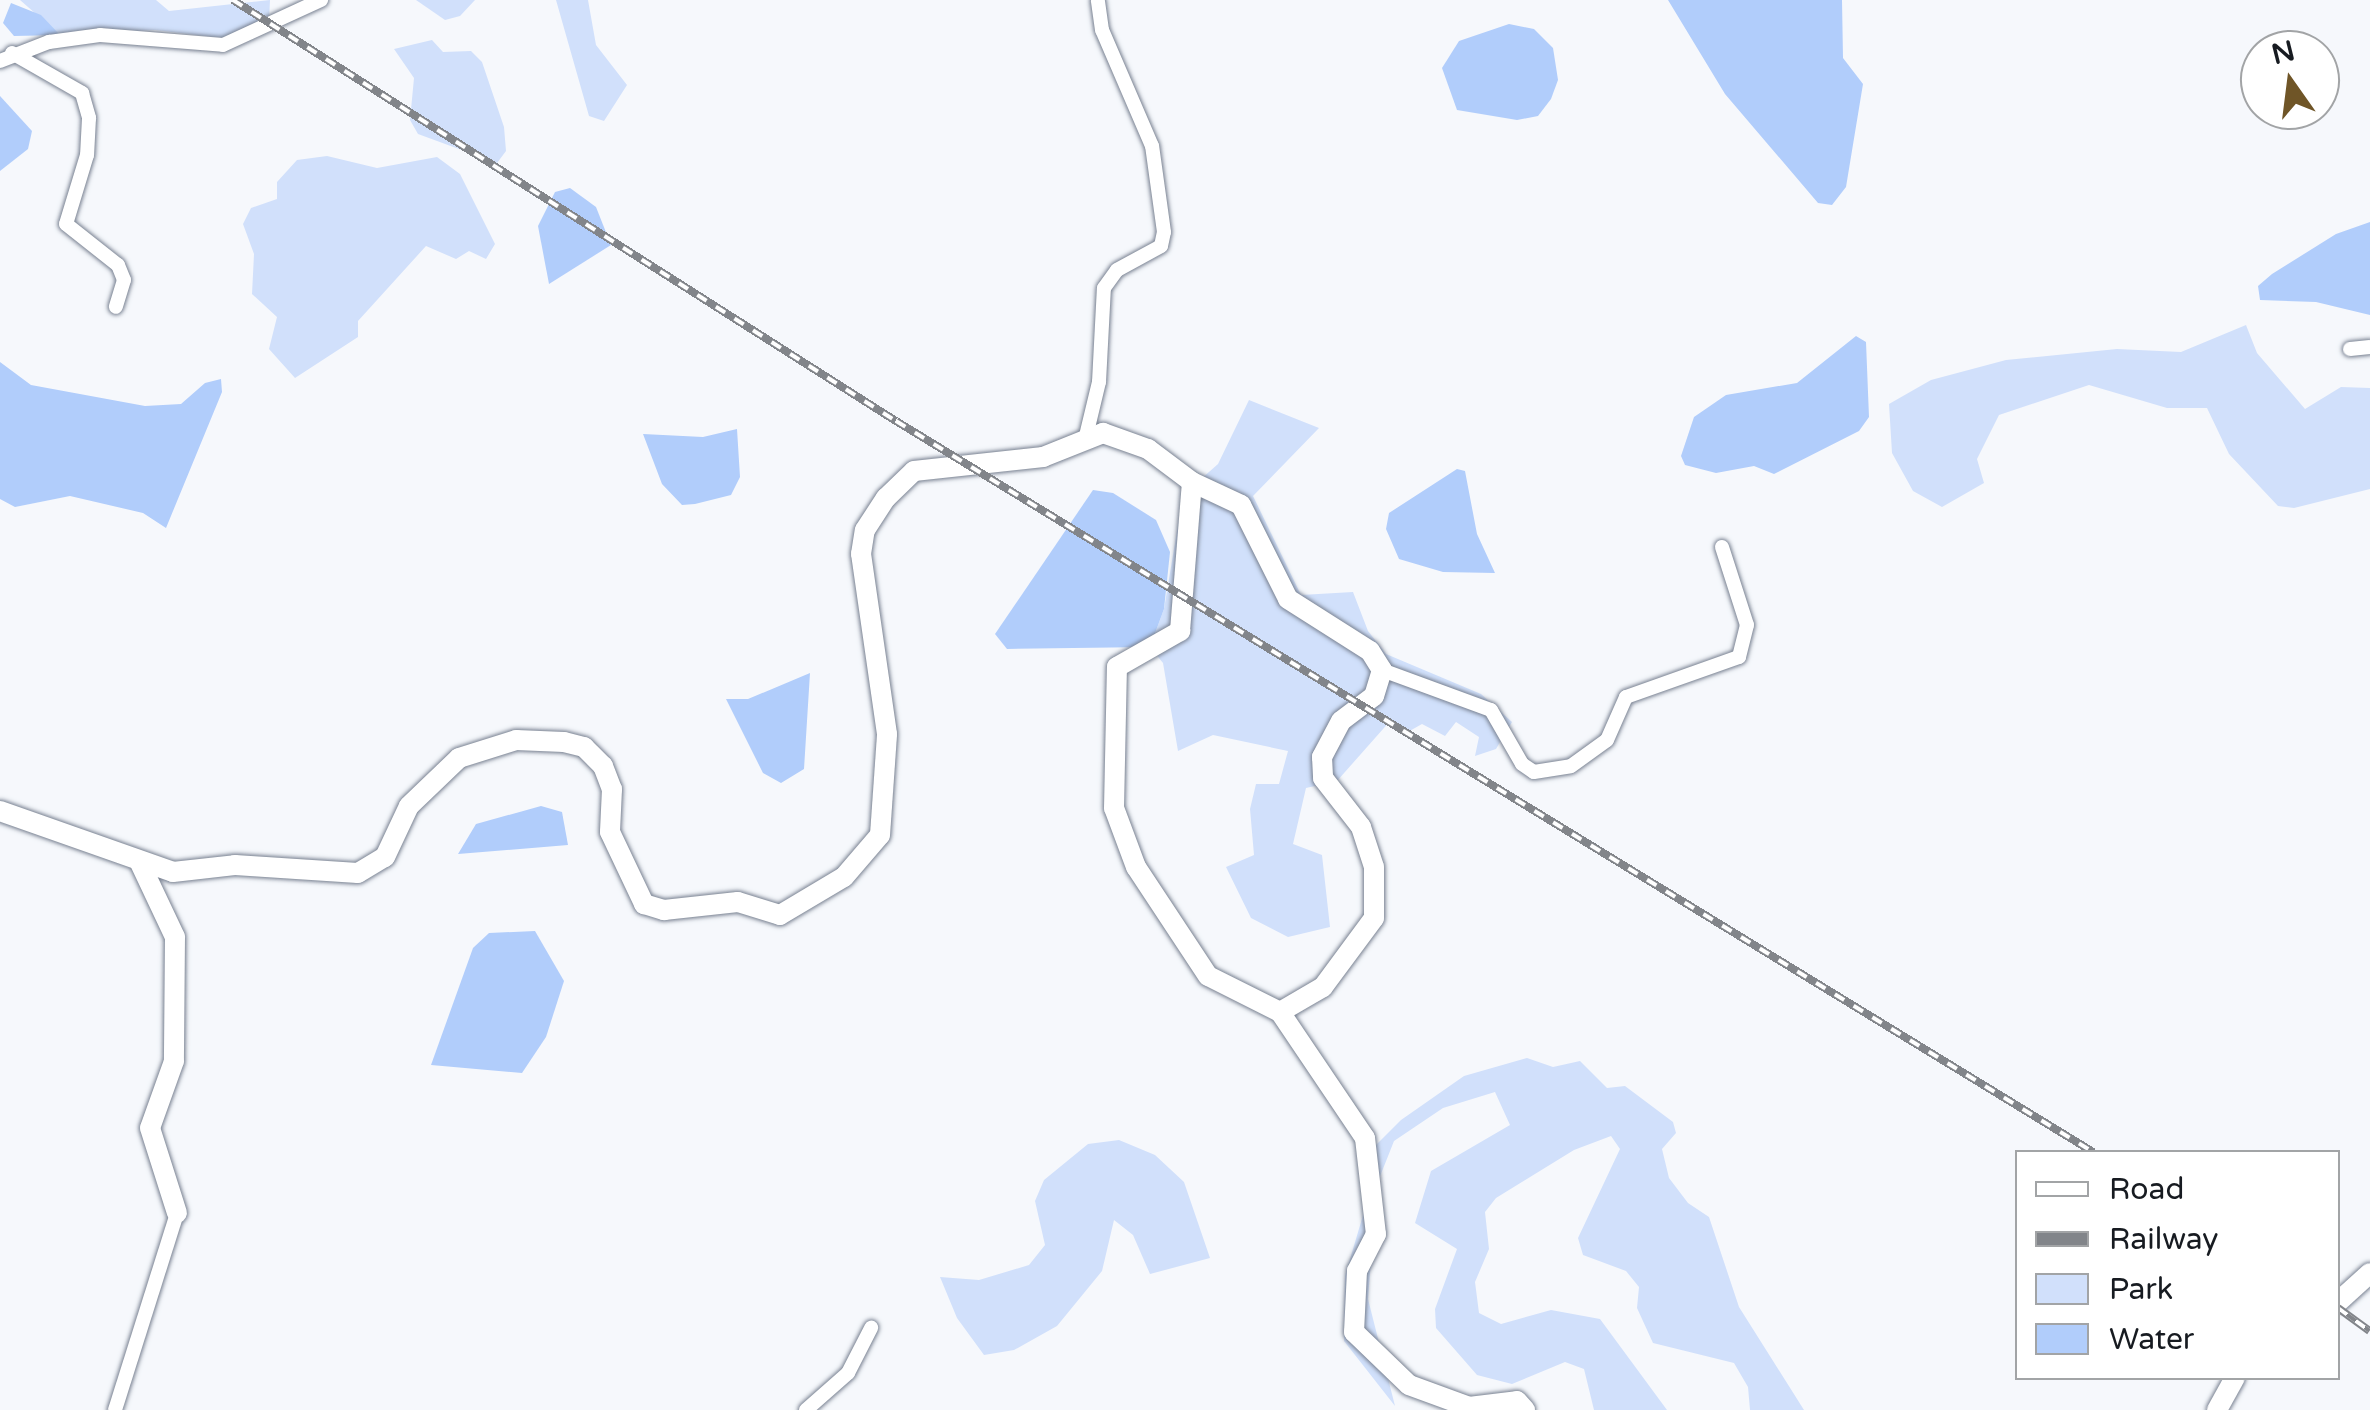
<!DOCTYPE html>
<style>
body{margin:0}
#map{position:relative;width:2370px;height:1410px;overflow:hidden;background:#f6f8fc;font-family:"Varela Round",sans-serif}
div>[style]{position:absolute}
.green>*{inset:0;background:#d1e0fb}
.water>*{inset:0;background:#b1cdfb}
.roads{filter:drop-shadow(0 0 2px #788191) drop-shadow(0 0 2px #788191)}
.street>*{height:14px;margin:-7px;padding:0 7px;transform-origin:7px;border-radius:7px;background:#fff}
.secondary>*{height:20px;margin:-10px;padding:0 10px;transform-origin:10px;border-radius:10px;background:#fff}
.rail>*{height:8px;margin-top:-4px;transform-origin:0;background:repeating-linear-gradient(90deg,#fff 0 11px,#82858a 0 22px);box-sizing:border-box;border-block:2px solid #82858a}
span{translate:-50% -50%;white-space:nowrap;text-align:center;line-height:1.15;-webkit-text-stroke:10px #fff;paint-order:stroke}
.legend{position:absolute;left:2015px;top:1150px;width:325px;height:230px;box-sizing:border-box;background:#fff;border:2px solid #a2a4a6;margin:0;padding:12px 18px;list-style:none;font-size:30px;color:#171b21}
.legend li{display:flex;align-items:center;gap:20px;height:50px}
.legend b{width:50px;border:2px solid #a2a4a6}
.north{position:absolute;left:2240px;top:30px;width:100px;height:100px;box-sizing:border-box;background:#fff;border:2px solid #a2a4a6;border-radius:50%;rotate:346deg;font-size:28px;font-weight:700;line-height:40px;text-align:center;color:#171b21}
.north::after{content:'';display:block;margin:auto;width:35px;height:45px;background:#6f5527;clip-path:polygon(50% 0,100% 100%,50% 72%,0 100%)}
</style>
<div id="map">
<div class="green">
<div style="clip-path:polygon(20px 0,156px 0,169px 11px,270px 0,269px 21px,222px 38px,155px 30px,60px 35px)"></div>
<div style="clip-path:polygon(416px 0,475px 0,460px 16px,445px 20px)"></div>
<div style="clip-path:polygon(556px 0,588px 0,596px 45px,627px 85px,604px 121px,589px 116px)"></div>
<div style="clip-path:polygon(432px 40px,443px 52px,471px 51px,482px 62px,504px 127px,506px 151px,497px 163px,418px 134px,410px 120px,414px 78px,394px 49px)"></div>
<div style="clip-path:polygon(327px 156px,377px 168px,437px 157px,460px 174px,495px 244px,486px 259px,469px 251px,456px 259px,426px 246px,358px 321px,358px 337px,295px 378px,269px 349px,277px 317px,252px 294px,254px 254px,243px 224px,251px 208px,277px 199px,277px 182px,297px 160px)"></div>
<div style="clip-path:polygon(2246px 325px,2257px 353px,2305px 409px,2341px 387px,2370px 388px,2370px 489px,2294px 508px,2278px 506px,2229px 454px,2207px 408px,2167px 408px,2089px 385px,1999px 415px,1977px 459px,1984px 483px,1942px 507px,1913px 491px,1892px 453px,1889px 404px,1931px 380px,2006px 360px,2117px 349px,2181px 352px)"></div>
<div style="clip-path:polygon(1249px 400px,1319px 428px,1253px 496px,1301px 595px,1353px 592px,1368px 631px,1386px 654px,1481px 694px,1512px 722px,1496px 749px,1475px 756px,1479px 737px,1456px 722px,1445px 736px,1422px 724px,1406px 733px,1391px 720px,1337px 781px,1306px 788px,1293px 844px,1322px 855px,1330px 927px,1288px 937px,1251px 918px,1226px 867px,1254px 855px,1250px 809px,1256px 784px,1279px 784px,1288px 751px,1213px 735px,1178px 751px,1163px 663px,1150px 647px,1164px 609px,1183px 495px,1218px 464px)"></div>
<div style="clip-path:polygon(1527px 1058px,1553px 1067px,1580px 1061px,1607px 1088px,1625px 1086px,1673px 1122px,1676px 1133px,1662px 1149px,1669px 1178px,1688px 1203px,1709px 1217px,1739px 1307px,1804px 1410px,1750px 1410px,1748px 1387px,1734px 1363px,1653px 1343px,1637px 1308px,1639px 1287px,1626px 1271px,1583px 1255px,1578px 1238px,1620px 1149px,1611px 1136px,1574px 1150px,1496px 1198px,1485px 1212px,1489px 1249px,1475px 1282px,1479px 1313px,1501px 1324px,1551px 1310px,1600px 1319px,1667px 1410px,1594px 1410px,1584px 1369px,1565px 1362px,1512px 1384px,1477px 1375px,1436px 1328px,1435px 1309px,1457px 1249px,1415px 1223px,1431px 1171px,1510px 1125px,1495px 1092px,1443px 1108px,1394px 1141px,1377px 1184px,1368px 1299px,1395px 1406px,1344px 1341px,1345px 1276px,1364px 1212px,1362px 1159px,1401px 1120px,1464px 1076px)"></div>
<div style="clip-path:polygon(1119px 1140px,1155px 1155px,1184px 1182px,1210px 1258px,1150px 1274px,1133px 1235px,1114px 1220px,1102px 1271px,1057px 1326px,1014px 1350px,984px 1355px,957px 1318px,940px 1277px,979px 1280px,1029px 1265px,1045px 1245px,1035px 1201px,1044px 1180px,1088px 1144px)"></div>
</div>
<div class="water">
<div style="clip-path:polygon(1668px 0,1842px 0,1843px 58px,1863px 84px,1846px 187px,1832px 205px,1818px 203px,1725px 94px)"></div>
<div style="clip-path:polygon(11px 3px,41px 15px,60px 35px,14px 36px,3px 23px)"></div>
<div style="clip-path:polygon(1509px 24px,1534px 29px,1553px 48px,1558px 80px,1551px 99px,1538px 116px,1517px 120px,1457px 110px,1442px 68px,1459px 41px)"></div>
<div style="clip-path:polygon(0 96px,32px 131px,28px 149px,0 171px)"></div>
<div style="clip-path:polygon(570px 188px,596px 207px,611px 245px,549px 284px,538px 226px,555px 192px)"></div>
<div style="clip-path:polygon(2370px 222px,2370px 315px,2316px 302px,2260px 300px,2258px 286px,2272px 274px,2336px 234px)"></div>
<div style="clip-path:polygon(1856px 336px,1866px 342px,1869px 417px,1859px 431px,1774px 474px,1754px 466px,1716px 473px,1685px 465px,1681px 456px,1694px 417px,1726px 395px,1797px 383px)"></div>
<div style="clip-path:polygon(0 362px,31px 385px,145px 406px,181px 404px,205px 383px,221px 379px,222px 392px,166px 528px,143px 513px,70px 496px,15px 507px,0 499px)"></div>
<div style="clip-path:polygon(737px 429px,740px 477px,731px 495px,695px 504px,682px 505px,662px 484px,643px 434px,703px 437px)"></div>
<div style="clip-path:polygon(1457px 469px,1465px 471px,1477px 534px,1495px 573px,1443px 572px,1399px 559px,1386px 529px,1389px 513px)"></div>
<div style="clip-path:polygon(1093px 490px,1113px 493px,1156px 520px,1170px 552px,1164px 609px,1150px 647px,1007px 649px,995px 634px)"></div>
<div style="clip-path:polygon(810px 673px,804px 769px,781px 783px,763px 773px,726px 699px,748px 699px)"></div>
<div style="clip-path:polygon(541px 806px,562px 812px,568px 845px,458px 854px,476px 824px)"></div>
<div style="clip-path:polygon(535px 931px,564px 981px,546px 1037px,522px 1073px,431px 1065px,473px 948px,489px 933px)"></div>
</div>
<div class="roads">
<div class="street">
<div style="left:12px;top:53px;width:81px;rotate:29.7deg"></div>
<div style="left:82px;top:93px;width:26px;rotate:74deg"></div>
<div style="left:89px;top:118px;width:37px;rotate:93deg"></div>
<div style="left:87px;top:155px;width:72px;rotate:106.9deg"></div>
<div style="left:66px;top:224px;width:66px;rotate:38.3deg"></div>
<div style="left:118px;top:265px;width:16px;rotate:68deg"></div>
<div style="left:124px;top:280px;width:28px;rotate:107deg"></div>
<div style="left:0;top:61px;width:53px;rotate:-21.2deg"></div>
<div style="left:49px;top:42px;width:51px;rotate:-7.8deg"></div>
<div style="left:100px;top:35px;width:123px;rotate:4.6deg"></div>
<div style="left:223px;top:45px;width:108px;rotate:-24.7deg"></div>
<div style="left:2350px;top:349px;width:20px;rotate:-6deg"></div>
<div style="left:1086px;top:436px;width:56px;rotate:-76.5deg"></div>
<div style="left:1099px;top:382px;width:94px;rotate:-87deg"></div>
<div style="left:1104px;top:288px;width:22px;rotate:-54deg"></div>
<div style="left:1117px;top:270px;width:50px;rotate:-28.6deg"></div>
<div style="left:1161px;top:246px;width:14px;rotate:-78deg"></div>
<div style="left:1164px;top:232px;width:87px;rotate:-97.9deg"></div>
<div style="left:1152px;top:146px;width:126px;rotate:-113.3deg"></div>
<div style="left:1102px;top:30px;width:30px;rotate:-98deg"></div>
<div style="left:1382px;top:670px;width:116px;rotate:20.2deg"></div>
<div style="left:1491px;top:710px;width:62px;rotate:60.1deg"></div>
<div style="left:1522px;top:764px;width:14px;rotate:34deg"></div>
<div style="left:1534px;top:772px;width:37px;rotate:-9deg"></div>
<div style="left:1571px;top:766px;width:44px;rotate:-35.8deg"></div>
<div style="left:1607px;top:740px;width:47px;rotate:-66.2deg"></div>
<div style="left:1626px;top:697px;width:120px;rotate:-19.5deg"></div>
<div style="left:1739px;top:657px;width:33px;rotate:-76deg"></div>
<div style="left:1747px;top:625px;width:82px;rotate:-107.8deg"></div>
<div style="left:115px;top:1410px;width:207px;rotate:-72.5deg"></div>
<div style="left:806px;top:1410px;width:56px;rotate:-41.4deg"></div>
<div style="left:848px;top:1373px;width:51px;rotate:-62.9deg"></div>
</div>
<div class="secondary">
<div style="left:0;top:811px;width:183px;rotate:19.4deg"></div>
<div style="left:173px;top:872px;width:62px;rotate:-6.4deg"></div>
<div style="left:235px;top:865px;width:123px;rotate:3.7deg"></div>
<div style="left:358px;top:873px;width:31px;rotate:-31deg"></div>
<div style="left:385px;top:857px;width:56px;rotate:-64.8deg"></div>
<div style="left:409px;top:806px;width:69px;rotate:-43.8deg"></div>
<div style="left:459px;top:758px;width:60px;rotate:-17.5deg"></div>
<div style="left:516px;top:740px;width:48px;rotate:2.4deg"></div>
<div style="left:564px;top:742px;width:21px;rotate:14deg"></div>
<div style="left:584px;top:747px;width:27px;rotate:45deg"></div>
<div style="left:603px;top:766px;width:25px;rotate:69deg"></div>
<div style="left:612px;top:789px;width:43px;rotate:92.7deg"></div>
<div style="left:610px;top:832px;width:80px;rotate:64.7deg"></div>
<div style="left:644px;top:904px;width:21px;rotate:17deg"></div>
<div style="left:664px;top:910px;width:74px;rotate:-6.2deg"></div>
<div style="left:738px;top:902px;width:44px;rotate:17.2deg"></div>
<div style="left:780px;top:915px;width:74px;rotate:-30.7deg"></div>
<div style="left:844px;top:877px;width:55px;rotate:-49.4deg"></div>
<div style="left:880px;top:835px;width:101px;rotate:-86deg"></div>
<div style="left:887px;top:734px;width:182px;rotate:-98.2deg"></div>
<div style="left:861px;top:554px;width:24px;rotate:-81deg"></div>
<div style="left:865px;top:530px;width:38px;rotate:-57deg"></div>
<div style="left:886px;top:498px;width:39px;rotate:-44deg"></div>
<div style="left:914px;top:471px;width:130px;rotate:-6.2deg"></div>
<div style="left:1043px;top:457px;width:65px;rotate:-21.8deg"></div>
<div style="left:1103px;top:433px;width:48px;rotate:19.6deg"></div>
<div style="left:1148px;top:449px;width:55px;rotate:36.9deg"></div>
<div style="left:1192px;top:482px;width:54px;rotate:25.1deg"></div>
<div style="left:1241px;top:505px;width:105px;rotate:63.4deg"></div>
<div style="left:1288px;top:599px;width:97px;rotate:32.4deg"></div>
<div style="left:1370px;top:651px;width:22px;rotate:58deg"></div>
<div style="left:1382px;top:670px;width:27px;rotate:107deg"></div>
<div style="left:1374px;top:696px;width:41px;rotate:142.9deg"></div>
<div style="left:1341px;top:721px;width:41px;rotate:117.8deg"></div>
<div style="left:1322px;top:757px;width:21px;rotate:87deg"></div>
<div style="left:1323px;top:778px;width:62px;rotate:52.2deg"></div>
<div style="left:1361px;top:827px;width:42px;rotate:72deg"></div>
<div style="left:1374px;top:867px;width:51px;rotate:90deg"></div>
<div style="left:1374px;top:918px;width:86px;rotate:126.5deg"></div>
<div style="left:1323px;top:987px;width:50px;rotate:149.8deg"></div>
<div style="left:1280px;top:1012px;width:80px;rotate:-153.4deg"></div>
<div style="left:1208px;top:976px;width:131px;rotate:-123.4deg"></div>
<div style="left:1136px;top:867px;width:63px;rotate:-110.4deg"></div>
<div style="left:1114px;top:808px;width:141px;rotate:-88.8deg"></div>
<div style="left:1117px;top:667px;width:73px;rotate:-29.7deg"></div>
<div style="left:1180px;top:631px;width:149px;rotate:-85.4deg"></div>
<div style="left:140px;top:863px;width:82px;rotate:64.7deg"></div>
<div style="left:175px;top:937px;width:124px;rotate:90.5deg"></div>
<div style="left:174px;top:1061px;width:71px;rotate:109.7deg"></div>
<div style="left:150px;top:1128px;width:89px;rotate:72.4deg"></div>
<div style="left:1280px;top:1012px;width:152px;rotate:56deg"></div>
<div style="left:1365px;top:1138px;width:97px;rotate:83.5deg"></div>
<div style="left:1376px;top:1234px;width:42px;rotate:117.2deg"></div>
<div style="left:1357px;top:1271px;width:61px;rotate:92.8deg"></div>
<div style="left:1354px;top:1332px;width:76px;rotate:43.9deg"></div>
<div style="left:1409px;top:1385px;width:64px;rotate:20.1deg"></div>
<div style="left:1469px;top:1407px;width:48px;rotate:-7.1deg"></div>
<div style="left:1517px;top:1401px;width:12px;rotate:48deg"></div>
<div style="left:2338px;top:1302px;width:43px;rotate:-42.2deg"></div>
<div style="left:2217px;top:1410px;width:37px;rotate:-61deg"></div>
</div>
</div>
<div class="rail">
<div style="left:233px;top:0;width:785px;rotate:32.42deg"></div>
<div style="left:896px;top:421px;width:1403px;rotate:31.41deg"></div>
<div style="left:2338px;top:1308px;width:39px;rotate:36deg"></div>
</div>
<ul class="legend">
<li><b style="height:12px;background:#fff"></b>Road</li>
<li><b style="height:12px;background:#82858a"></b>Railway</li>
<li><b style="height:28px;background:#d1e0fb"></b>Park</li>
<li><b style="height:28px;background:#b1cdfb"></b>Water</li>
</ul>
<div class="north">N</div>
</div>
